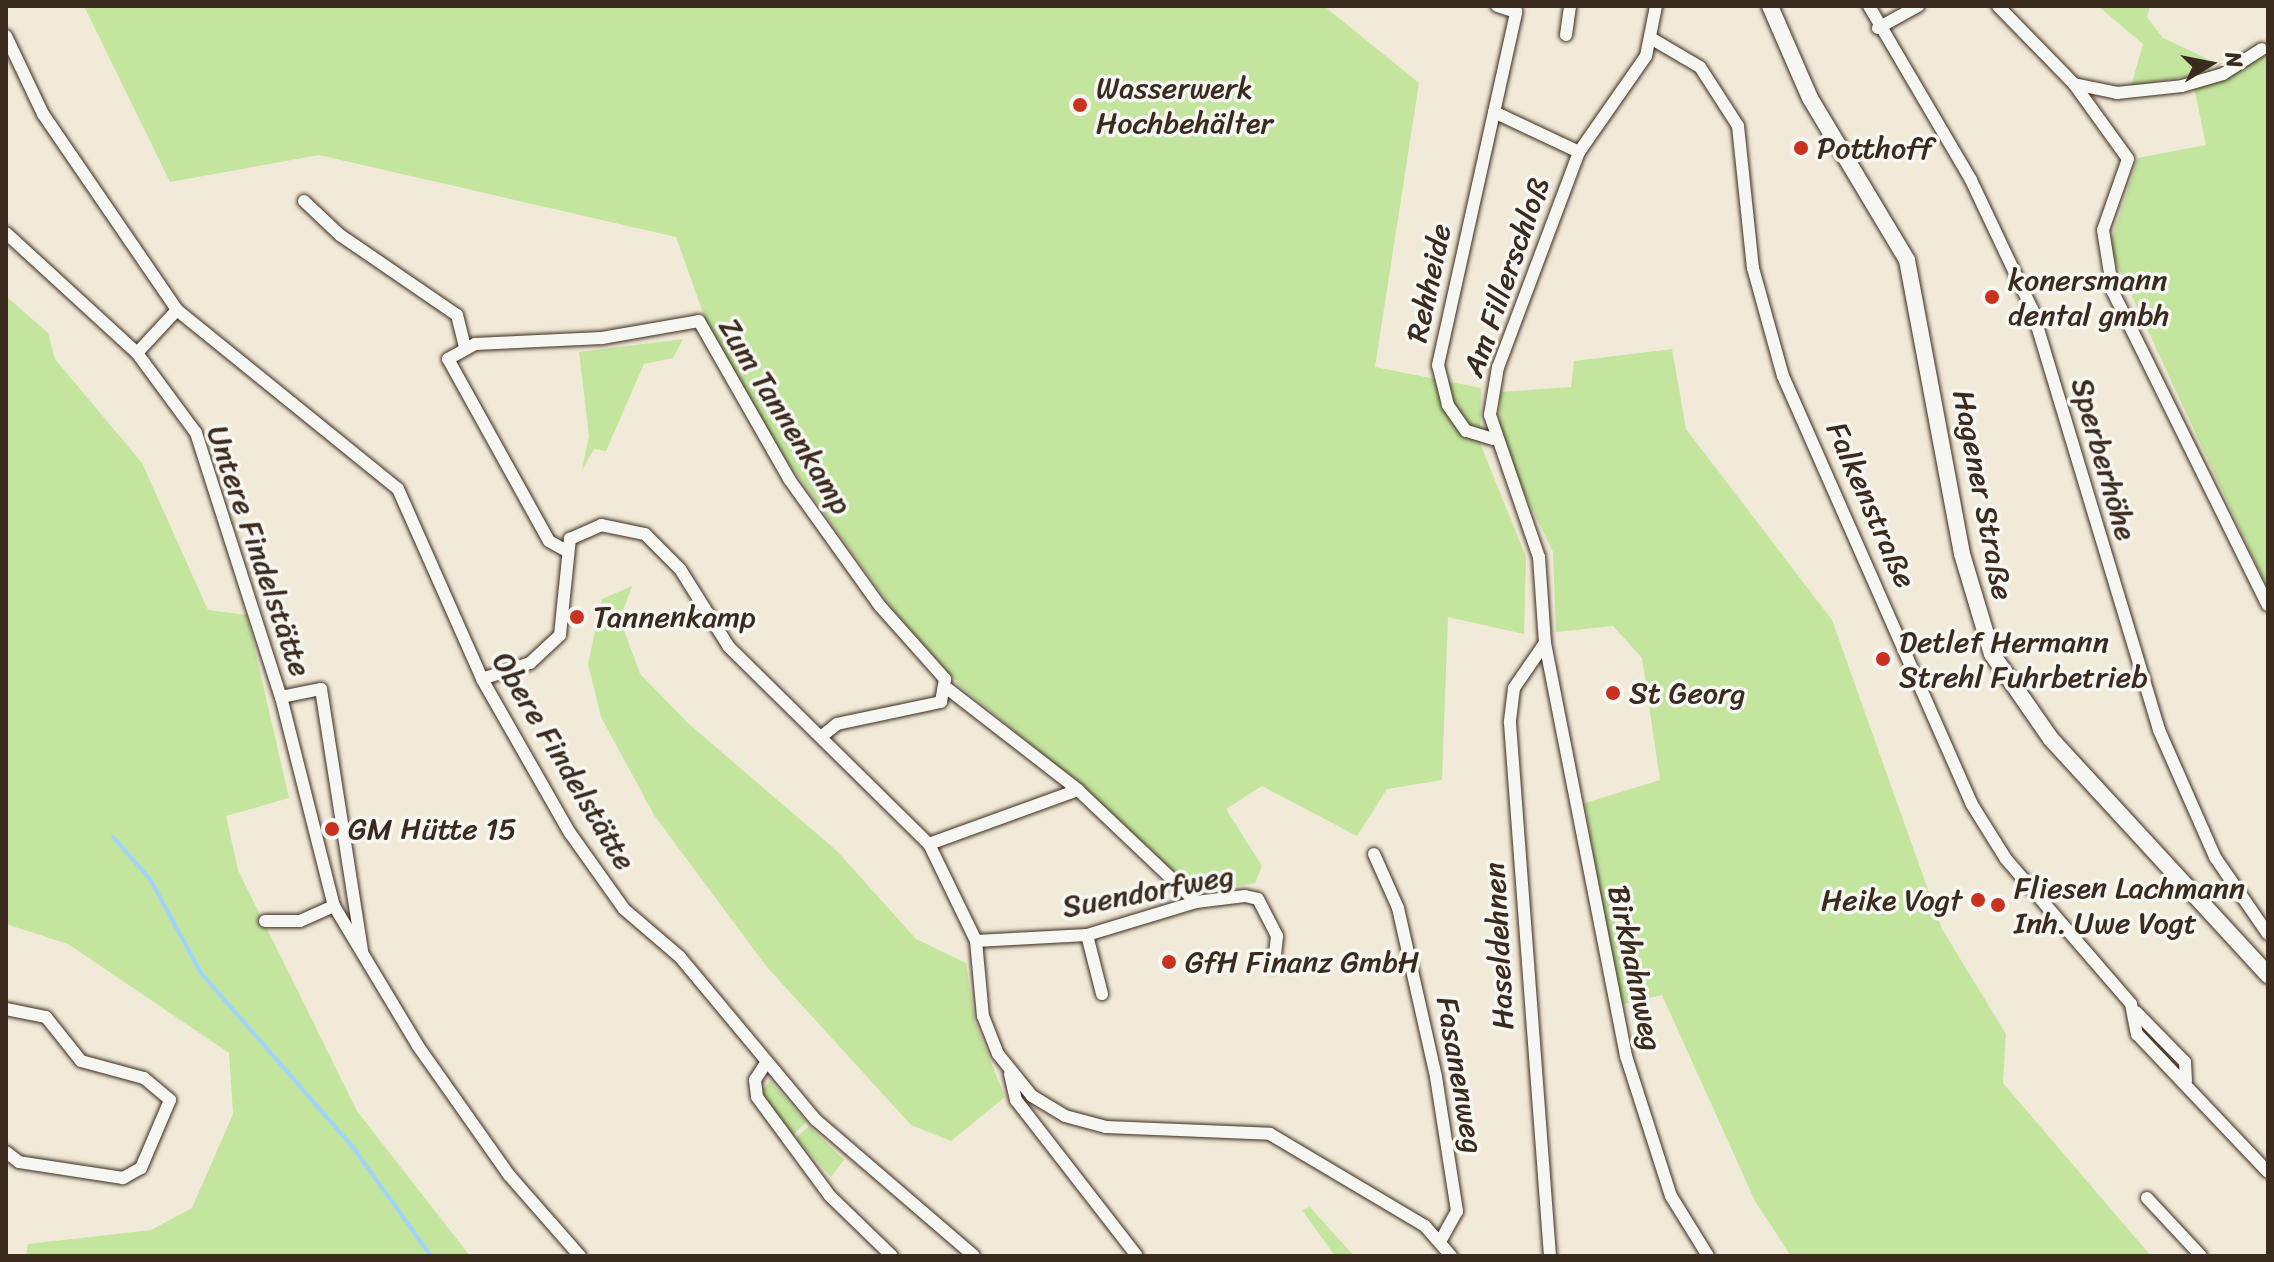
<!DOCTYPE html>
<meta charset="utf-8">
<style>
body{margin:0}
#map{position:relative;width:2274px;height:1262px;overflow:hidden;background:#f2ead8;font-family:Sriracha,sans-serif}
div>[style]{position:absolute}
.green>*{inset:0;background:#c3e59e}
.stream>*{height:4px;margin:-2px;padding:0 2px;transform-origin:2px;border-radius:2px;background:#a0d4fe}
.roads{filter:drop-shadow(0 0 2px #3b2a1e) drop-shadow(0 0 2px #3b2a1e)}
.street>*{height:12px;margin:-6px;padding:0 6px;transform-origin:6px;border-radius:6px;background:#f6f6f2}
.secondary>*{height:16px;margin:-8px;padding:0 8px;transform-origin:8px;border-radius:8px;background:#f6f6f2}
.dots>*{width:22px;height:22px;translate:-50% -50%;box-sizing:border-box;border:4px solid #f6f6f2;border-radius:50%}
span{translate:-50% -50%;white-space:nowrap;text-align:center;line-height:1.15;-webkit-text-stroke:7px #f6f6f2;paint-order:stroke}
.poi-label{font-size:30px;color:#3b2a1e}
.left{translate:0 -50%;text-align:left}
.right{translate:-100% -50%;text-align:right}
.street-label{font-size:30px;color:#3b2a1e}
.frame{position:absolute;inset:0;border:8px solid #3b2a1e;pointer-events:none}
.north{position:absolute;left:2170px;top:24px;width:80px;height:80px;-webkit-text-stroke:6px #f6f6f2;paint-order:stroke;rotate:80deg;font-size:22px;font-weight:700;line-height:32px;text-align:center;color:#3b2a1e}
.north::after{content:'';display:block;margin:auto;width:28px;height:36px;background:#3b2a1e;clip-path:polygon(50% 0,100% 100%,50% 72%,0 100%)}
</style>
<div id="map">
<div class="green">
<div style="clip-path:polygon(84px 6px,1324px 6px,1419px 83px,1375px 367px,1481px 388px,1480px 443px,1526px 557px,1524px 634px,1448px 617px,1442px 780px,1387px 789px,1357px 836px,1262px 786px,1226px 809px,1262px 866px,1255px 883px,1196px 893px,1086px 789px,961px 687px,892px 608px,768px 434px,708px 327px,676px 237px,319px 155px,170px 182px)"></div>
<div style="clip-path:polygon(2098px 6px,2150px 6px,2147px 17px,2163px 38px,2206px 58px,2211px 72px,2131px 86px,2143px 44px)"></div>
<div style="clip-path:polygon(2268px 50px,2268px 589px,2109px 247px,2138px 158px,2206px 145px,2194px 87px,2219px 81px)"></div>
<div style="clip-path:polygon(7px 297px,48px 333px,55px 359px,142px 463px,208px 610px,247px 615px,289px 798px,226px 816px,238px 870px,357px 1111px,470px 1256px,26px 1256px,28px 1244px,151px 1230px,192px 1208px,233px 1114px,229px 1053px,68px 944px,6px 924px)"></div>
<div style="clip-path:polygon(683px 339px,673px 358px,644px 364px,606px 451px,594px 449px,582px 470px,589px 436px,579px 352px)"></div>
<div style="clip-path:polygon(1672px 349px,1686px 429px,1832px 620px,1942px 929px,2006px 1034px,2003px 1083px,2151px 1256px,1791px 1256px,1755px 1201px,1662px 995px,1619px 1005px,1585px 803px,1660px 780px,1642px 658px,1613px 626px,1556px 632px,1553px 552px,1500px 443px,1500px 392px,1571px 387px,1574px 361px)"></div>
<div style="clip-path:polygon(632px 586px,620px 619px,640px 674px,690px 725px,837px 851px,916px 939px,966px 963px,975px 1023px,1005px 1097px,951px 1141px,911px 1125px,766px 966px,654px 815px,601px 717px,588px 664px,602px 599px)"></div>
<div style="clip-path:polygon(770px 1081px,806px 1122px,793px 1135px,761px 1092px)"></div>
<div style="clip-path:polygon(809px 1126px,844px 1160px,831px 1177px,796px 1138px)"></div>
<div style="clip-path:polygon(1310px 1207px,1354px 1256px,1335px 1256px,1302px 1210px)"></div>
</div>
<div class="stream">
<div style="left:113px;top:837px;width:56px;rotate:48.6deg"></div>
<div style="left:150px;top:879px;width:107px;rotate:61.5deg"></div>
<div style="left:201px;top:973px;width:230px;rotate:48.9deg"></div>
<div style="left:352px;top:1146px;width:135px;rotate:54.3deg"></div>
</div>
<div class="roads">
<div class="street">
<div style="left:1656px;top:6px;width:51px;rotate:101.3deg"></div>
<div style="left:1646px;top:56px;width:117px;rotate:124.9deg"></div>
<div style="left:1579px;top:152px;width:230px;rotate:110.6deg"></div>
<div style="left:1498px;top:367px;width:49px;rotate:99.5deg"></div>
<div style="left:1490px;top:415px;width:150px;rotate:71deg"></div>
<div style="left:1539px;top:557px;width:86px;rotate:86deg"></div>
<div style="left:1545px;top:643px;width:421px;rotate:78.9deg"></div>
<div style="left:1626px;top:1056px;width:147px;rotate:72.2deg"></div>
<div style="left:1671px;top:1196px;width:70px;rotate:58.3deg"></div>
<div style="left:1869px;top:6px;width:202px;rotate:59.6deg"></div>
<div style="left:1971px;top:180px;width:143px;rotate:64.7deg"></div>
<div style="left:2032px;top:309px;width:440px;rotate:73.2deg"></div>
<div style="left:2159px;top:730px;width:139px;rotate:66.2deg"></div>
<div style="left:2215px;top:857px;width:93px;rotate:55.5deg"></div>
<div style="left:1998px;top:6px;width:109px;rotate:45.7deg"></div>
<div style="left:2074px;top:84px;width:92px;rotate:54.2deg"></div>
<div style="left:2128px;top:159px;width:75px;rotate:109.4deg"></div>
<div style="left:2103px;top:230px;width:63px;rotate:80.8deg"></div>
<div style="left:2113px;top:292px;width:349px;rotate:63.7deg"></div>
<div style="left:1878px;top:28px;width:46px;rotate:-28.8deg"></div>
<div style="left:1566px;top:35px;width:29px;rotate:-82deg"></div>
<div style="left:6px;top:36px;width:86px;rotate:64.6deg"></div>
<div style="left:43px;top:114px;width:237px;rotate:55.6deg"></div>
<div style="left:177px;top:310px;width:284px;rotate:39deg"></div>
<div style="left:398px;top:489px;width:208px;rotate:66.1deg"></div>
<div style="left:482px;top:679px;width:177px;rotate:60.3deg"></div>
<div style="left:570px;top:833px;width:93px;rotate:54.6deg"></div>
<div style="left:624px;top:909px;width:74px;rotate:40.6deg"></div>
<div style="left:680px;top:957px;width:212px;rotate:50.2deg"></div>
<div style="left:816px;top:1120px;width:208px;rotate:40.7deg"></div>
<div style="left:1654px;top:40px;width:53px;rotate:30.4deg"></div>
<div style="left:1700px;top:67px;width:70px;rotate:57.2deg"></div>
<div style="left:1738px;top:126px;width:143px;rotate:84deg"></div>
<div style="left:1753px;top:268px;width:112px;rotate:74.5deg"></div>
<div style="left:1783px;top:376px;width:467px;rotate:66.2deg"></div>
<div style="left:1971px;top:803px;width:66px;rotate:58deg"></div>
<div style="left:2006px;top:859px;width:191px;rotate:49.2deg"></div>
<div style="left:2131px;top:1004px;width:31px;rotate:79deg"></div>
<div style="left:2137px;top:1034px;width:190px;rotate:46.5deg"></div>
<div style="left:2074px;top:84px;width:44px;rotate:11.8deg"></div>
<div style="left:2117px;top:93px;width:65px;rotate:-6.1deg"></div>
<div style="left:2182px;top:86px;width:43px;rotate:-16.3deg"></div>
<div style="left:2223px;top:74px;width:46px;rotate:-32.7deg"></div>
<div style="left:1494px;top:112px;width:94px;rotate:25.2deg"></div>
<div style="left:304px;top:201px;width:50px;rotate:43.4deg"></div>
<div style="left:340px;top:235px;width:142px;rotate:34.4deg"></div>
<div style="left:457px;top:315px;width:32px;rotate:76deg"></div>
<div style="left:6px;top:233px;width:178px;rotate:42.5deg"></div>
<div style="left:137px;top:353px;width:99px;rotate:53.6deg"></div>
<div style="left:196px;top:433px;width:277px;rotate:72.2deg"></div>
<div style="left:281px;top:697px;width:216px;rotate:75.8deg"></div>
<div style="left:334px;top:906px;width:163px;rotate:59deg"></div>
<div style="left:418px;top:1046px;width:158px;rotate:54.8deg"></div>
<div style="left:509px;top:1175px;width:108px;rotate:48.8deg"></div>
<div style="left:137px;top:353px;width:59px;rotate:-47.1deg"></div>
<div style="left:1493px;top:439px;width:28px;rotate:-163deg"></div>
<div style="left:1466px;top:431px;width:32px;rotate:-125deg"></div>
<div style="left:1448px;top:405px;width:41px;rotate:-104deg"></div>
<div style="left:1438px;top:365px;width:362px;rotate:-77.5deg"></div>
<div style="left:1516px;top:12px;width:20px;rotate:-162deg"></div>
<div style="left:565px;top:550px;width:18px;rotate:-151deg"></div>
<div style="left:549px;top:541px;width:208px;rotate:-119deg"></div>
<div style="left:448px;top:359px;width:31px;rotate:-29deg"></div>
<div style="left:475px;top:344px;width:127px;rotate:-2.7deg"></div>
<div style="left:602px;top:338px;width:98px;rotate:-9.9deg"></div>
<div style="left:699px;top:321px;width:182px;rotate:60.3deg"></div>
<div style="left:789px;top:479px;width:156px;rotate:54.4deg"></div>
<div style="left:880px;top:606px;width:98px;rotate:48.3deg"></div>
<div style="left:945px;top:679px;width:23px;rotate:100deg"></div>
<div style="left:941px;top:702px;width:106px;rotate:168.1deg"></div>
<div style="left:837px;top:724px;width:19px;rotate:141deg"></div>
<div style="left:1545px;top:643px;width:55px;rotate:124.6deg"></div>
<div style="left:1514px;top:688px;width:35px;rotate:97deg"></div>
<div style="left:1510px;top:723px;width:534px;rotate:85.71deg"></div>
<div style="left:482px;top:679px;width:51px;rotate:-18.4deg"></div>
<div style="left:530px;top:663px;width:41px;rotate:-43deg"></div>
<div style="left:560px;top:635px;width:97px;rotate:-84.1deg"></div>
<div style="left:570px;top:539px;width:34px;rotate:-24deg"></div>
<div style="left:601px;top:525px;width:45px;rotate:11.6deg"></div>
<div style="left:645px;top:534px;width:49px;rotate:45deg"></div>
<div style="left:680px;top:569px;width:92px;rotate:57.9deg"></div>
<div style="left:729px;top:647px;width:281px;rotate:44.6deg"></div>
<div style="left:929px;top:844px;width:108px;rotate:64.1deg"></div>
<div style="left:976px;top:941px;width:75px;rotate:84.7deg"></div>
<div style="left:983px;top:1016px;width:41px;rotate:68.5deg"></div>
<div style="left:998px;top:1054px;width:54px;rotate:51deg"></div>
<div style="left:1032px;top:1096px;width:39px;rotate:31deg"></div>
<div style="left:1065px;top:1116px;width:42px;rotate:15deg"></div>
<div style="left:1106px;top:1127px;width:164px;rotate:2.4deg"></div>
<div style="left:1270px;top:1134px;width:180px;rotate:30.7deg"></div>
<div style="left:1425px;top:1226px;width:40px;rotate:49deg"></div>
<div style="left:948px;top:689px;width:165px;rotate:37.8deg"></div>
<div style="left:1078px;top:790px;width:163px;rotate:43.5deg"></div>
<div style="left:281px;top:697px;width:41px;rotate:-11.3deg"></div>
<div style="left:321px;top:689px;width:266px;rotate:81.1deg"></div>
<div style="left:929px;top:844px;width:158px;rotate:-19.9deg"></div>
<div style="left:1374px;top:854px;width:59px;rotate:66deg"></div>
<div style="left:1398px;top:908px;width:173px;rotate:77.3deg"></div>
<div style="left:1436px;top:1077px;width:136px;rotate:81.1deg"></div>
<div style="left:1457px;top:1211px;width:33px;rotate:119deg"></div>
<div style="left:265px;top:921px;width:35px"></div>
<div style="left:300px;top:921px;width:37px;rotate:-24deg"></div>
<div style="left:1087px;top:935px;width:61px;rotate:75.7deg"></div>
<div style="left:976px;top:941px;width:111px;rotate:-3.1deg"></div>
<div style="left:1087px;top:935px;width:114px;rotate:-16.8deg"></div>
<div style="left:1196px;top:902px;width:49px;rotate:-7deg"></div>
<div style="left:1245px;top:896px;width:13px;rotate:13deg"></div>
<div style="left:1258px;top:899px;width:42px;rotate:62.8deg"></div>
<div style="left:1277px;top:936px;width:30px;rotate:96deg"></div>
<div style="left:6px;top:1009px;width:41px;rotate:11.3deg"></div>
<div style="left:46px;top:1017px;width:56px;rotate:51.5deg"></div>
<div style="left:81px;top:1061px;width:65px;rotate:15.1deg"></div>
<div style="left:144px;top:1078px;width:34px;rotate:40deg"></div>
<div style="left:170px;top:1100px;width:74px;rotate:113.1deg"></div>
<div style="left:141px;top:1168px;width:21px;rotate:151deg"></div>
<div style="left:123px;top:1178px;width:105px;rotate:-171.3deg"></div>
<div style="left:19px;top:1162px;width:16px;rotate:-142deg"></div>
<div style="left:2136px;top:1012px;width:70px;rotate:45.6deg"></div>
<div style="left:2185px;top:1062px;width:19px;rotate:87deg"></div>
<div style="left:766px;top:1063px;width:20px;rotate:123deg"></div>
<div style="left:755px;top:1080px;width:17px;rotate:83deg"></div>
<div style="left:757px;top:1097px;width:123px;rotate:53.6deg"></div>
<div style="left:830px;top:1196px;width:86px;rotate:44.1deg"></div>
<div style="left:1010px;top:1074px;width:27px;rotate:77deg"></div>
<div style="left:1016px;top:1100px;width:197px;rotate:52.2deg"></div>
<div style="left:2147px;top:1198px;width:79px;rotate:47deg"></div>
</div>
<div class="secondary">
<div style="left:1770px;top:6px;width:100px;rotate:66.5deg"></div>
<div style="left:1810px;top:98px;width:189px;rotate:59.1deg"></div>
<div style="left:1907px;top:260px;width:299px;rotate:79.4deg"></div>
<div style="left:1962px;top:554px;width:104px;rotate:73.3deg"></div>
<div style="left:1992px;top:654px;width:103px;rotate:55.2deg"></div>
<div style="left:2051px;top:739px;width:321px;rotate:47.4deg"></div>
</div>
</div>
<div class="dots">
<div style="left:1080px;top:105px;background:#c8321e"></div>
<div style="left:1801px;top:148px;background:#c8321e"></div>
<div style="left:1992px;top:297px;background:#c8321e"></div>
<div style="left:577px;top:617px;background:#c8321e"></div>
<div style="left:1883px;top:659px;background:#c8321e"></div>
<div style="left:1613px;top:693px;background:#c8321e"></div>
<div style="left:332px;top:829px;background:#c8321e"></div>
<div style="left:1978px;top:900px;background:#c8321e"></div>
<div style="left:1998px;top:905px;background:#c8321e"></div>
<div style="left:1169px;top:962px;background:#c8321e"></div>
</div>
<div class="poi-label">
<span class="left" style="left:1096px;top:105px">Wasserwerk<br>Hochbehälter</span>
<span class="left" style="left:1817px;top:148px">Potthoff</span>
<span class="left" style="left:2008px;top:297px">konersmann<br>dental gmbh</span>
<span class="left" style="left:593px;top:617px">Tannenkamp</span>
<span class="left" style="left:1899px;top:659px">Detlef Hermann<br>Strehl Fuhrbetrieb</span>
<span class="left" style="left:1629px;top:693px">St Georg</span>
<span class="left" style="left:348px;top:829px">GM Hütte 15</span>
<span class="left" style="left:2014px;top:905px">Fliesen Lachmann<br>Inh. Uwe Vogt</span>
<span class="right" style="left:1962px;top:900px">Heike Vogt</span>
<span class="left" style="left:1185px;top:962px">GfH Finanz GmbH</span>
</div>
<div class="street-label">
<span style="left:1506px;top:277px;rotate:-71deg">Am Fillerschloß</span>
<span style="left:1429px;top:283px;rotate:-78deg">Rehheide</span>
<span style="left:785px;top:416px;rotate:58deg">Zum Tannenkamp</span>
<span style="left:2104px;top:459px;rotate:74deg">Sperberhöhe</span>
<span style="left:1983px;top:495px;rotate:79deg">Hagener Straße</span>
<span style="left:1871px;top:505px;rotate:66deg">Falkenstraße</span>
<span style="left:259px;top:551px;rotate:71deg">Untere Findelstätte</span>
<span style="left:564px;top:761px;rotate:59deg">Obere Findelstätte</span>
<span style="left:1148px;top:891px;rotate:-11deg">Suendorfweg</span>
<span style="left:1499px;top:946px;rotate:-93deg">Haseldehnen</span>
<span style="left:1635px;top:968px;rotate:78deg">Birkhahnweg</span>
<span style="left:1460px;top:1075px;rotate:80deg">Fasanenweg</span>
</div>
<div class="frame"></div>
<div class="north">N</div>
</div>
